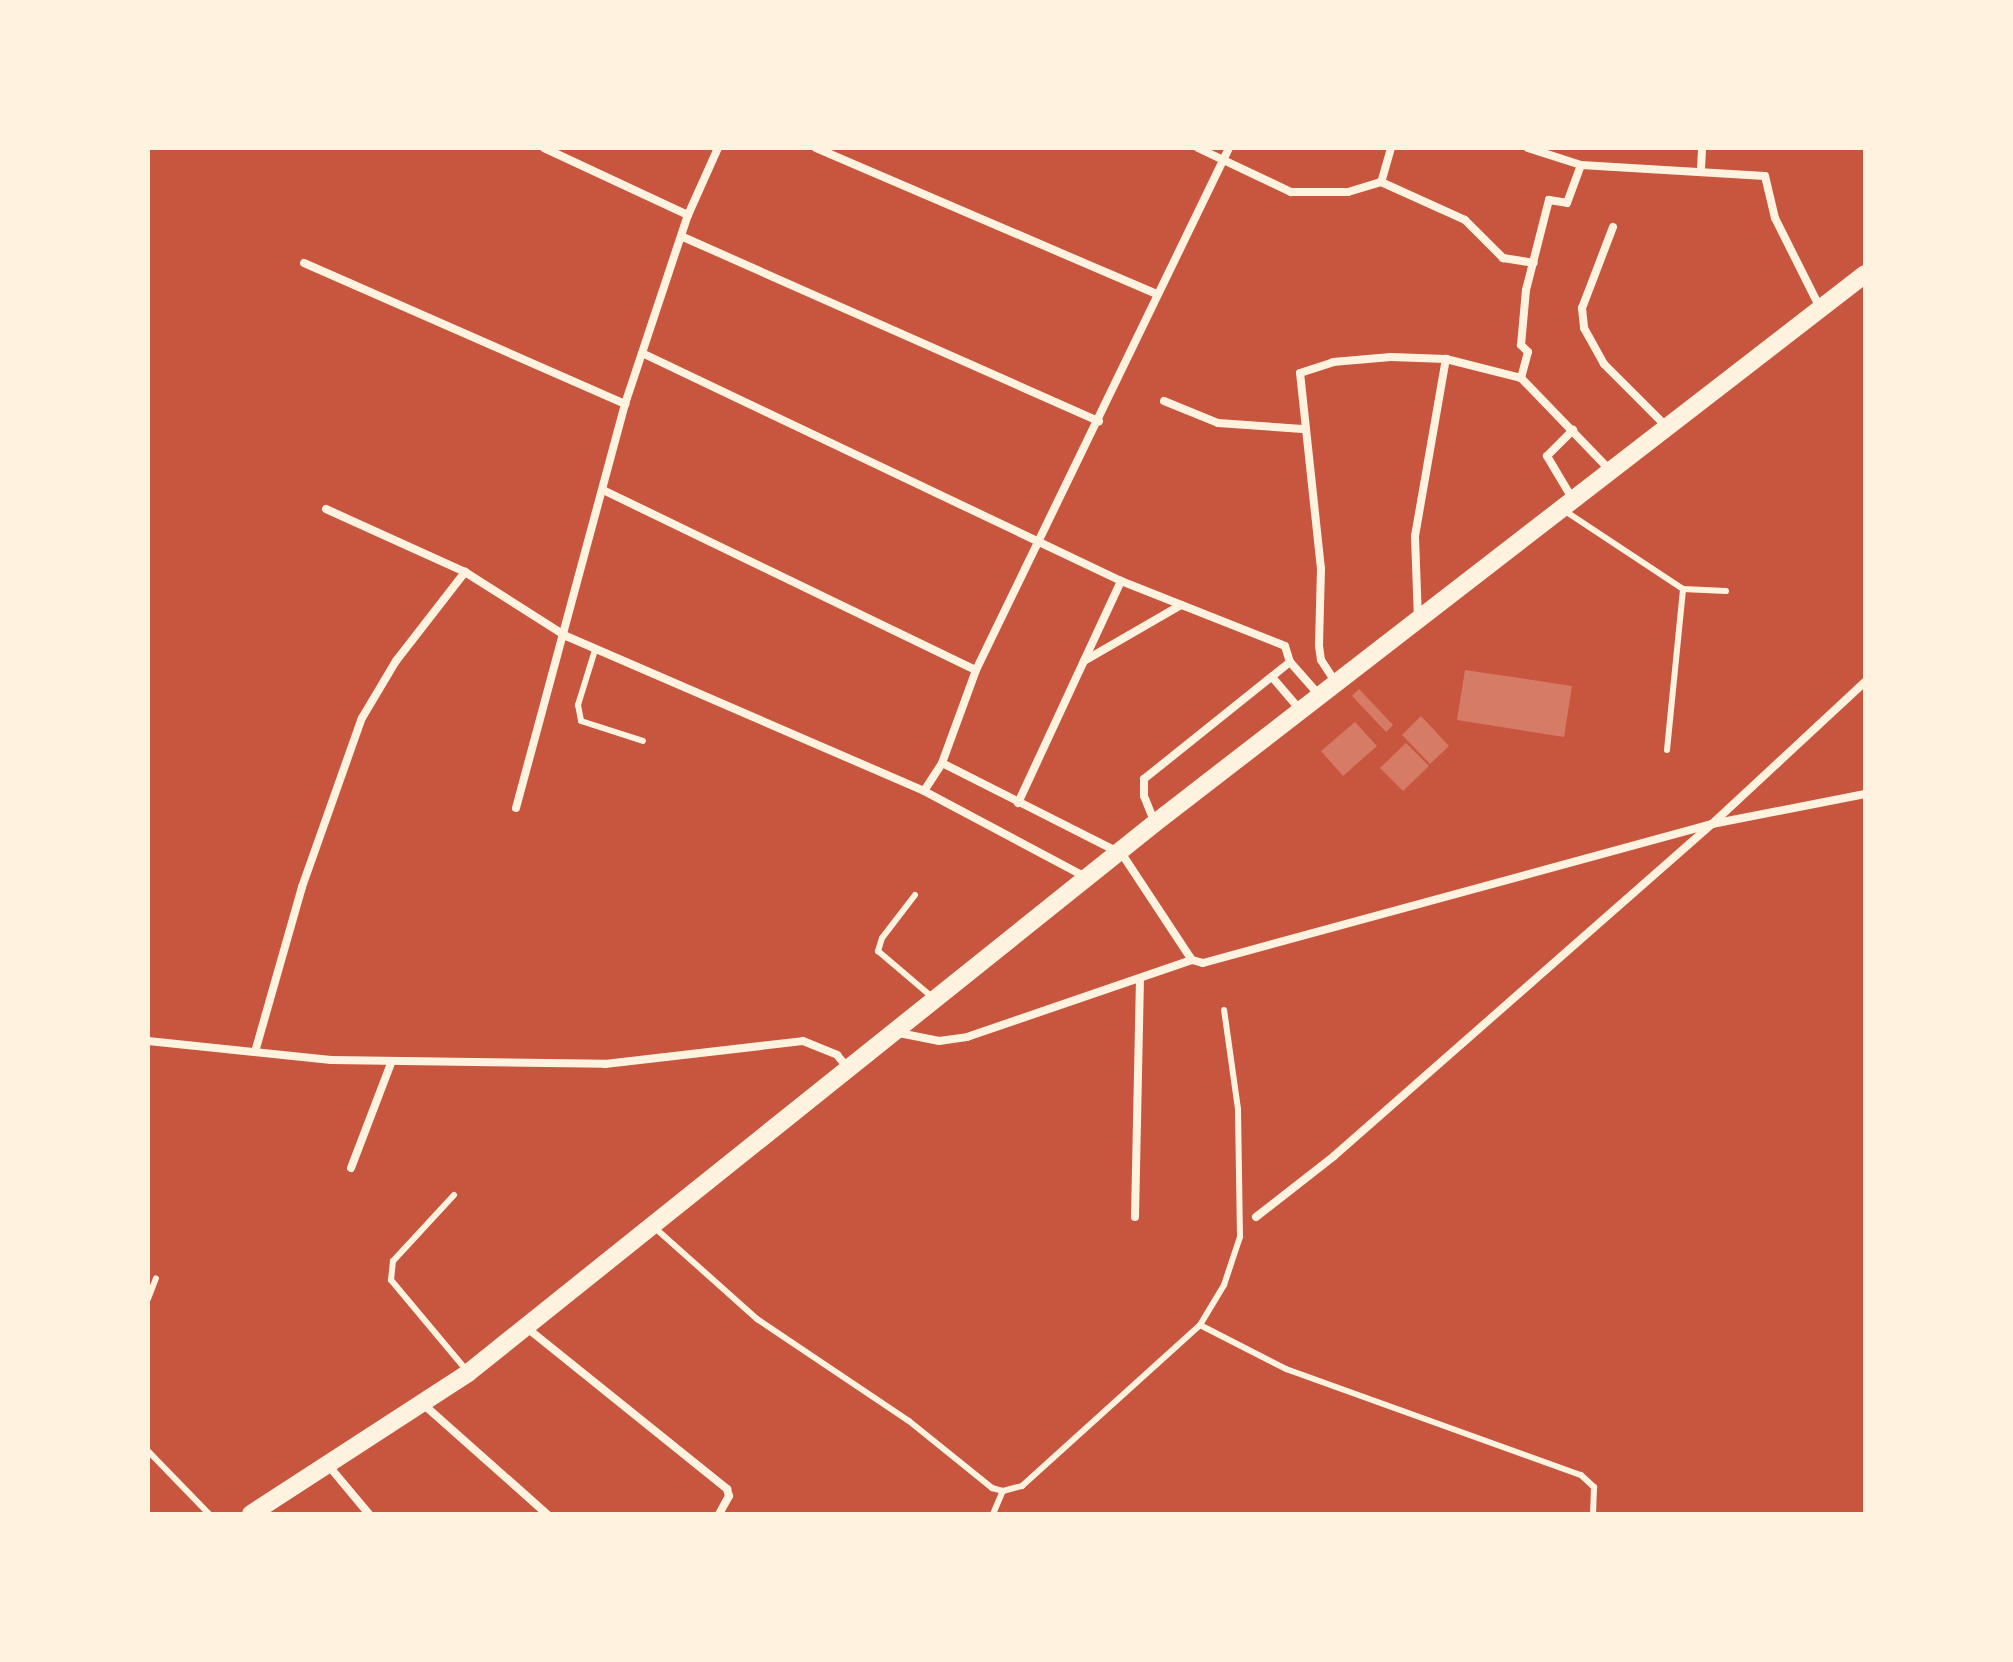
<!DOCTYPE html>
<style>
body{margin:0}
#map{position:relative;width:2013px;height:1662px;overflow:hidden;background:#c8553d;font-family:Poppins,sans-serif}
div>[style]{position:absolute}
.building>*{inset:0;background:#d67c66}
.service>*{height:6px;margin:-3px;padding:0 3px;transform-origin:3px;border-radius:3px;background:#fff3e0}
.minor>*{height:8px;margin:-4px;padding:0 4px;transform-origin:4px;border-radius:4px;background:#fff3e0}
.primary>*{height:18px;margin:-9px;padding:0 9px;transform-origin:9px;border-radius:9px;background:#fff3e0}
span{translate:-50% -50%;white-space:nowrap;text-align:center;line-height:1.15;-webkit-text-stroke:6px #fff3e0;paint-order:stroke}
.frame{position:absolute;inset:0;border:150px solid #fff3e0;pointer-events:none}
</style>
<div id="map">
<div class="building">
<div style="clip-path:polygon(1465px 670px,1572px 686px,1564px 737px,1457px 720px)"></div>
<div style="clip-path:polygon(1359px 689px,1393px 725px,1386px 732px,1352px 696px)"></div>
<div style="clip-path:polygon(1421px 716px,1449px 746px,1430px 764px,1402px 735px)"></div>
<div style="clip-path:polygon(1355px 722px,1377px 746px,1343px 776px,1321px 751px)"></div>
<div style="clip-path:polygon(1406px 743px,1429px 766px,1403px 791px,1380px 768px)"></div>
</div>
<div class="service">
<div style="left:1565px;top:511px;width:141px;rotate:33.5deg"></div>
<div style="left:1683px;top:589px;width:43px;rotate:2.7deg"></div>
<div style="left:595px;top:650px;width:58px;rotate:107.2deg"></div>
<div style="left:578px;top:705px;width:16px;rotate:79deg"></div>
<div style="left:581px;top:721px;width:65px;rotate:17.9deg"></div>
<div style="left:1667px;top:750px;width:162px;rotate:-84.3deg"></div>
<div style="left:915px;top:895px;width:54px;rotate:127.5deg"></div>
<div style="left:882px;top:938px;width:14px;rotate:107deg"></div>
<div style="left:878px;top:951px;width:71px;rotate:40.4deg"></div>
<div style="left:454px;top:1195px;width:90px;rotate:132.7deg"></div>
<div style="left:393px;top:1261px;width:19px;rotate:96deg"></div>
<div style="left:391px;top:1280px;width:119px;rotate:50.1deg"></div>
<div style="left:655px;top:1228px;width:137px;rotate:41.7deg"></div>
<div style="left:757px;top:1319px;width:183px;rotate:33.9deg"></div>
<div style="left:909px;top:1421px;width:107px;rotate:38.9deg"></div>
<div style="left:992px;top:1488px;width:11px;rotate:15deg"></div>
<div style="left:1003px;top:1491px;width:20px;rotate:-15deg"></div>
<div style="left:1022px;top:1486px;width:240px;rotate:-42.1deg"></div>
<div style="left:1200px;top:1325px;width:47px;rotate:-59deg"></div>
<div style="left:1224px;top:1285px;width:51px;rotate:-71.6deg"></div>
<div style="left:1240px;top:1237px;width:128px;rotate:-90.9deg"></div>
<div style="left:1238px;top:1109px;width:100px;rotate:-98deg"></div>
<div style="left:148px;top:1299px;width:22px;rotate:-69deg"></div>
<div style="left:1200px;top:1325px;width:97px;rotate:27.1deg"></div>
<div style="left:1286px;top:1369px;width:313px;rotate:19.8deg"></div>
<div style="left:1581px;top:1475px;width:18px;rotate:43deg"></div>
<div style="left:1594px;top:1487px;width:27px;rotate:92deg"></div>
<div style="left:148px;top:1451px;width:88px;rotate:45.9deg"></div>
<div style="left:993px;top:1514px;width:25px;rotate:-67deg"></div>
</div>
<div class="minor">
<div style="left:544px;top:148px;width:159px;rotate:25deg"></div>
<div style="left:816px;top:148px;width:370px;rotate:23.2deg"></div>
<div style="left:1198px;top:148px;width:103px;rotate:25.3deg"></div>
<div style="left:1291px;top:192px;width:57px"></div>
<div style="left:1348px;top:192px;width:34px;rotate:-17deg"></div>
<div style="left:1391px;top:148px;width:35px;rotate:106deg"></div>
<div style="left:1381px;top:182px;width:92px;rotate:24.3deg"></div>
<div style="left:1465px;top:220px;width:54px;rotate:45deg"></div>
<div style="left:1503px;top:258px;width:31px;rotate:9deg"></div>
<div style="left:1581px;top:165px;width:184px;rotate:3.4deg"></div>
<div style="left:1765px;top:176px;width:43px;rotate:76.6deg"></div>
<div style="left:1775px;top:218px;width:98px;rotate:63.4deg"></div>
<div style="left:1701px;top:169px;width:21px;rotate:-87deg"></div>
<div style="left:1613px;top:227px;width:87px;rotate:110.9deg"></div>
<div style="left:1582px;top:308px;width:20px;rotate:84deg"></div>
<div style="left:1584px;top:328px;width:41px;rotate:60.9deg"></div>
<div style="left:1604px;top:364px;width:86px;rotate:45deg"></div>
<div style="left:683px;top:237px;width:455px;rotate:23.9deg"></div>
<div style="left:304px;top:263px;width:351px;rotate:23.7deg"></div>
<div style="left:642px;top:353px;width:530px;rotate:25.45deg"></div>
<div style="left:1121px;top:581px;width:176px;rotate:21.6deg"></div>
<div style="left:1285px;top:646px;width:17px;rotate:73deg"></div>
<div style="left:1290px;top:662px;width:187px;rotate:141.3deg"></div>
<div style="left:1144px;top:779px;width:17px;rotate:90deg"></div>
<div style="left:1144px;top:796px;width:29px;rotate:68deg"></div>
<div style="left:1521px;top:378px;width:127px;rotate:46deg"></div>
<div style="left:1164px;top:401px;width:58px;rotate:22.2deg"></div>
<div style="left:1218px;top:423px;width:85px;rotate:4deg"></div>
<div style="left:603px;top:490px;width:414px;rotate:25.8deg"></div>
<div style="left:1572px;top:498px;width:49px;rotate:-120.8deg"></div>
<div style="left:1547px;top:456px;width:37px;rotate:-45deg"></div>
<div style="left:326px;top:509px;width:153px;rotate:24.4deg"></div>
<div style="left:465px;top:572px;width:120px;rotate:32.4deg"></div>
<div style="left:566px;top:636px;width:390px;rotate:23.4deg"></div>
<div style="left:924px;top:791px;width:183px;rotate:28deg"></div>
<div style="left:1418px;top:619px;width:83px;rotate:-92.1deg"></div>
<div style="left:1415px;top:536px;width:180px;rotate:-80.1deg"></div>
<div style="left:1084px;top:661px;width:112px;rotate:-30deg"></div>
<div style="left:1290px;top:662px;width:45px;rotate:48.6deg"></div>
<div style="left:1272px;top:677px;width:45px;rotate:49.5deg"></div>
<div style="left:1336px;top:683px;width:27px;rotate:-123deg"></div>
<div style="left:1321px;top:660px;width:15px;rotate:-98deg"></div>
<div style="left:1319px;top:645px;width:76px;rotate:-88.5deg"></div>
<div style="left:1321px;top:569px;width:197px;rotate:-96.1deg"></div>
<div style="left:1300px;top:373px;width:35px;rotate:-18deg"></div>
<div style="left:1333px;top:362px;width:58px;rotate:-4.9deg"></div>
<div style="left:1391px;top:357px;width:55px;rotate:2.1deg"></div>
<div style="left:1446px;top:359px;width:77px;rotate:14.2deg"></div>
<div style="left:1521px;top:378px;width:27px;rotate:-75deg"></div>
<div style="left:1528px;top:352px;width:10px;rotate:-135deg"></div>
<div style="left:1521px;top:345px;width:55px;rotate:-84.8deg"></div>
<div style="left:1526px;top:290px;width:93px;rotate:-75.7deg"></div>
<div style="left:1549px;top:200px;width:18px;rotate:9deg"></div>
<div style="left:1567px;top:203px;width:40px;rotate:-69.8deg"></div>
<div style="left:1581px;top:165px;width:56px;rotate:-162.2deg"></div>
<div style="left:942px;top:763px;width:202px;rotate:26.8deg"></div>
<div style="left:1122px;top:854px;width:127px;rotate:56.6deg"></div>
<div style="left:1192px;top:960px;width:11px;rotate:15deg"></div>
<div style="left:1203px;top:963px;width:528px;rotate:-15.27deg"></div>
<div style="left:1712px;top:824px;width:156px;rotate:-11.1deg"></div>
<div style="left:924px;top:791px;width:33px;rotate:-57deg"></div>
<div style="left:942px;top:763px;width:99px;rotate:-69.9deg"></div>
<div style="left:976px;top:670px;width:580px;rotate:-64.14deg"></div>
<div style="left:1018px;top:803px;width:245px;rotate:-65.1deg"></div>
<div style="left:516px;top:808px;width:418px;rotate:-74.9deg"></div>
<div style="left:625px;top:404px;width:199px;rotate:-71.6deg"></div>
<div style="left:688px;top:215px;width:73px;rotate:-65.9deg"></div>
<div style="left:899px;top:1033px;width:41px;rotate:11.3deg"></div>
<div style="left:939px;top:1041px;width:28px;rotate:-8deg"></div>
<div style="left:967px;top:1037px;width:238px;rotate:-18.9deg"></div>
<div style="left:148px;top:1041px;width:184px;rotate:5.9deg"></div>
<div style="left:331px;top:1060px;width:274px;rotate:0.8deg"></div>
<div style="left:605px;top:1064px;width:199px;rotate:-6.6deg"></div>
<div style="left:803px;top:1041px;width:37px;rotate:22deg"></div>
<div style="left:837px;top:1055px;width:16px;rotate:50deg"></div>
<div style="left:255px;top:1052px;width:172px;rotate:-74.1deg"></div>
<div style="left:302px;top:887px;width:179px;rotate:-70.5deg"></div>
<div style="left:362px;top:718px;width:66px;rotate:-59.2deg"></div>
<div style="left:396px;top:661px;width:113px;rotate:-52.2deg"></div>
<div style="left:351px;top:1168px;width:112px;rotate:-69.1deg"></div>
<div style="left:1135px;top:1217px;width:236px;rotate:-88.8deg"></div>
<div style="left:1256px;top:1217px;width:99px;rotate:-38deg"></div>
<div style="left:1334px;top:1156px;width:503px;rotate:-41.29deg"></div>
<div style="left:1712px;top:824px;width:209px;rotate:-42.9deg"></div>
<div style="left:527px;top:1328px;width:257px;rotate:38.8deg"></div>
<div style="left:727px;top:1489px;width:7px;rotate:74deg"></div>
<div style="left:729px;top:1496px;width:21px;rotate:119deg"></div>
<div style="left:423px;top:1404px;width:166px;rotate:41.6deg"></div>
<div style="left:328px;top:1465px;width:64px;rotate:50.1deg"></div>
</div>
<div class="primary">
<div style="left:251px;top:1514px;width:259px;rotate:-33deg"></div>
<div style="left:468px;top:1373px;width:880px;rotate:-38.68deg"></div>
<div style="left:1155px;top:823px;width:897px;rotate:-37.71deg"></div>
</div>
<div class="frame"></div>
</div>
